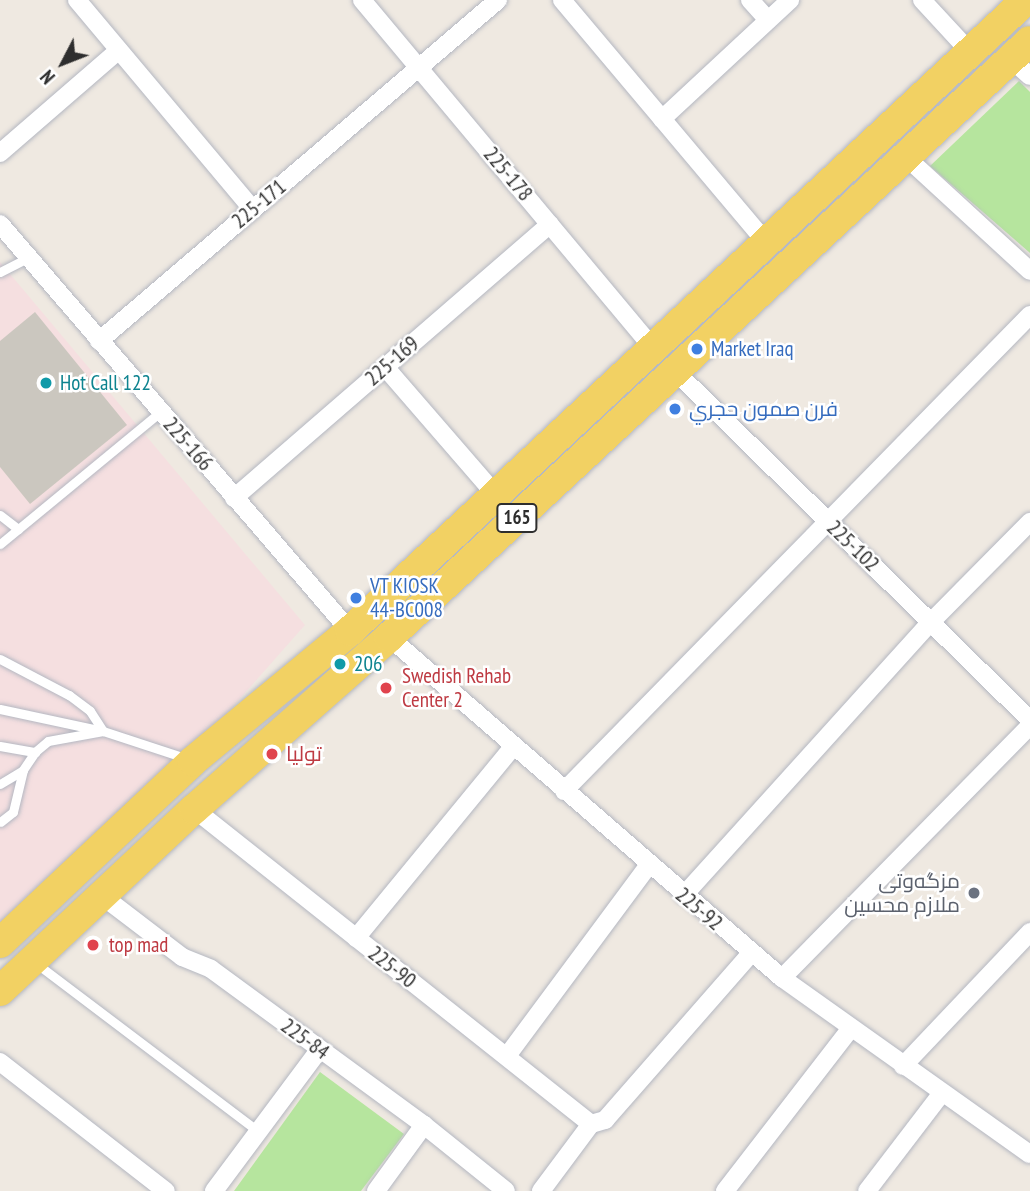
<!DOCTYPE html>
<meta charset="utf-8">
<style>
body{margin:0}
#map{position:relative;width:1030px;height:1191px;overflow:hidden;background:#efe9e1;font-family:"PT Sans Narrow",Cairo,sans-serif}
div>[style]{position:absolute}
.medical>*{inset:0;background:#f5dfe0}
.green>*{inset:0;background:#b6e59e}
.building>*{inset:0;background:#cbc7bf}
.roads{filter:drop-shadow(0 0 2px #b4b7c1) drop-shadow(0 0 2px #b4b7c1)}
.lane>*{height:9px;margin:-4.5px;padding:0 4.5px;transform-origin:4.5px;border-radius:4.5px;background:#fff}
.street>*{height:18px;margin:-9px;padding:0 9px;transform-origin:9px;border-radius:9px;background:#fff}
.primary>*{height:30px;margin:-15px;padding:0 15px;transform-origin:15px;border-radius:15px;background:#f2d163}
.dots>*{width:19px;height:19px;translate:-50% -50%;box-sizing:border-box;border:4px solid #fff;border-radius:50%}
span{translate:-50% -50%;white-space:nowrap;text-align:center;line-height:1.15;-webkit-text-stroke:5px #fff;paint-order:stroke}
.shield-label span{padding:2px 5px;background:#fff;border:2px solid;border-radius:5px;-webkit-text-stroke-width:0}
.shield-label{font-size:19px;color:#2e2e2e;font-weight:700}
.street-label{font-size:21px;color:#2e2e2e}
.shop-label{font-size:21px;color:#366cbe}
.left{translate:0 -50%;text-align:left}
.culture-label{font-size:21px;color:#0d838f}
.health-label{font-size:21px;color:#be3a42}
.worship-label{font-size:21px;color:#5b616d}
.right{translate:-100% -50%;text-align:right}
.north{position:absolute;left:28px;top:28px;width:70px;height:70px;-webkit-text-stroke:5px #fff;paint-order:stroke;rotate:228deg;font-size:19px;font-weight:700;line-height:28px;text-align:center;color:#2e2e2e}
.north::after{content:'';display:block;margin:auto;width:24px;height:32px;background:#2e2e2e;clip-path:polygon(50% 0,100% 100%,50% 72%,0 100%)}
</style>
<div id="map">
<div class="medical">
<div style="clip-path:polygon(0 262px,305px 625px,149px 802px,0 943px)"></div>
</div>
<div class="green">
<div style="clip-path:polygon(1019px 81px,1030px 92px,1030px 253px,930px 166px)"></div>
<div style="clip-path:polygon(320px 1072px,404px 1134px,361px 1191px,234px 1191px)"></div>
</div>
<div class="building">
<div style="clip-path:polygon(35px 312px,127px 425px,30px 504px,0 467px,0 341px)"></div>
</div>
<div class="roads">
<div class="lane">
<div style="left:0;top:272px;width:33px;rotate:-27deg"></div>
<div style="left:0;top:515px;width:23px;rotate:38deg"></div>
<div style="left:0;top:544px;width:207px;rotate:-39.5deg"></div>
<div style="left:0;top:659px;width:78px;rotate:27.6deg"></div>
<div style="left:69px;top:695px;width:26px;rotate:37deg"></div>
<div style="left:90px;top:711px;width:24px;rotate:57deg"></div>
<div style="left:103px;top:731px;width:56px;rotate:169.7deg"></div>
<div style="left:48px;top:741px;width:17px;rotate:140deg"></div>
<div style="left:35px;top:752px;width:22px;rotate:124deg"></div>
<div style="left:23px;top:770px;width:43px;rotate:103.4deg"></div>
<div style="left:13px;top:812px;width:16px;rotate:142deg"></div>
<div style="left:0;top:709px;width:105px;rotate:12.1deg"></div>
<div style="left:103px;top:731px;width:89px;rotate:18.2deg"></div>
<div style="left:0;top:746px;width:36px;rotate:10deg"></div>
<div style="left:0;top:784px;width:27px;rotate:-31deg"></div>
<div style="left:37px;top:964px;width:277px;rotate:37.1deg"></div>
</div>
<div class="street">
<div style="left:77px;top:0;width:274px;rotate:50deg"></div>
<div style="left:362px;top:0;width:454px;rotate:50.1deg"></div>
<div style="left:562px;top:0;width:317px;rotate:49.9deg"></div>
<div style="left:750px;top:0;width:27px;rotate:48deg"></div>
<div style="left:922px;top:0;width:71px;rotate:47.3deg"></div>
<div style="left:1011px;top:59px;width:25px;rotate:42deg"></div>
<div style="left:662px;top:119px;width:175px;rotate:-42.9deg"></div>
<div style="left:0;top:153px;width:157px;rotate:-40.9deg"></div>
<div style="left:906px;top:157px;width:168px;rotate:42.6deg"></div>
<div style="left:0;top:224px;width:537px;rotate:49.31deg"></div>
<div style="left:99px;top:341px;width:525px;rotate:-40.52deg"></div>
<div style="left:385px;top:367px;width:169px;rotate:49.1deg"></div>
<div style="left:675px;top:371px;width:498px;rotate:44.5deg"></div>
<div style="left:234px;top:498px;width:418px;rotate:-40.9deg"></div>
<div style="left:389px;top:637px;width:520px;rotate:40.95deg"></div>
<div style="left:782px;top:978px;width:304px;rotate:35.4deg"></div>
<div style="left:564px;top:791px;width:666px;rotate:-45.61deg"></div>
<div style="left:194px;top:809px;width:507px;rotate:38.43deg"></div>
<div style="left:101px;top:895px;width:102px;rotate:37.4deg"></div>
<div style="left:182px;top:957px;width:31px;rotate:22deg"></div>
<div style="left:211px;top:969px;width:264px;rotate:36.2deg"></div>
<div style="left:424px;top:1125px;width:105px;rotate:38.8deg"></div>
<div style="left:684px;top:895px;width:368px;rotate:-47.9deg"></div>
<div style="left:931px;top:622px;width:141px;rotate:-45.3deg"></div>
<div style="left:356px;top:938px;width:247px;rotate:-50.6deg"></div>
<div style="left:782px;top:978px;width:354px;rotate:-45.5deg"></div>
<div style="left:507px;top:1056px;width:237px;rotate:-53.4deg"></div>
<div style="left:0;top:1062px;width:210px;rotate:37.9deg"></div>
<div style="left:903px;top:1066px;width:185px;rotate:-46.5deg"></div>
<div style="left:214px;top:1191px;width:176px;rotate:-53.3deg"></div>
<div style="left:376px;top:1191px;width:82px;rotate:-54deg"></div>
<div style="left:541px;top:1191px;width:84px;rotate:-53.3deg"></div>
<div style="left:591px;top:1124px;width:15px;rotate:-16deg"></div>
<div style="left:605px;top:1120px;width:222px;rotate:-48.8deg"></div>
<div style="left:725px;top:1191px;width:206px;rotate:-52.3deg"></div>
<div style="left:867px;top:1191px;width:123px;rotate:-52.6deg"></div>
</div>
<div class="primary">
<div style="left:0;top:943px;width:265px;rotate:-43.3deg"></div>
<div style="left:193px;top:761px;width:204px;rotate:-39.6deg"></div>
<div style="left:350px;top:631px;width:925px;rotate:-43.03deg"></div>
<div style="left:0;top:991px;width:266px;rotate:-43.2deg"></div>
<div style="left:194px;top:809px;width:260px;rotate:-41.4deg"></div>
<div style="left:389px;top:637px;width:875px;rotate:-42.92deg"></div>
</div>
</div>
<div class="dots">
<div style="left:697px;top:349px;background:#3f7fe0"></div>
<div style="left:46px;top:383px;background:#0f9aa8"></div>
<div style="left:675px;top:409px;background:#3f7fe0"></div>
<div style="left:356px;top:598px;background:#3f7fe0"></div>
<div style="left:340px;top:664px;background:#0f9aa8"></div>
<div style="left:386px;top:688px;background:#e0444e"></div>
<div style="left:272px;top:754px;background:#e0444e"></div>
<div style="left:974px;top:893px;background:#6b7280"></div>
<div style="left:93px;top:945px;background:#e0444e"></div>
</div>
<div class="shield-label">
<span style="left:517px;top:518px">165</span>
</div>
<div class="street-label">
<span style="left:508px;top:174px;rotate:50deg">225-178</span>
<span style="left:259px;top:204px;rotate:-40deg">225-171</span>
<span style="left:392px;top:361px;rotate:-41deg">225-169</span>
<span style="left:188px;top:444px;rotate:49deg">225-166</span>
<span style="left:853px;top:546px;rotate:44deg">225-102</span>
<span style="left:699px;top:909px;rotate:40deg">225-92</span>
<span style="left:392px;top:967px;rotate:38deg">225-90</span>
<span style="left:305px;top:1039px;rotate:36deg">225-84</span>
</div>
<div class="shop-label">
<span class="left" style="left:711px;top:349px">Market Iraq</span>
<span class="left" style="left:689px;top:409px">فرن صمون حجري</span>
<span class="left" style="left:370px;top:598px">VT KIOSK<br>44-BC008</span>
</div>
<div class="culture-label">
<span class="left" style="left:60px;top:383px">Hot Call 122</span>
<span class="left" style="left:354px;top:664px">206</span>
</div>
<div class="health-label">
<span class="left" style="left:402px;top:688px">Swedish Rehab<br>Center 2</span>
<span class="left" style="left:286px;top:754px">تولیا</span>
<span class="left" style="left:109px;top:945px">top mad</span>
</div>
<div class="worship-label">
<span class="right" style="left:960px;top:893px">مزگه‌وتی<br>ملازم محسین</span>
</div>
<div class="north">N</div>
</div>
